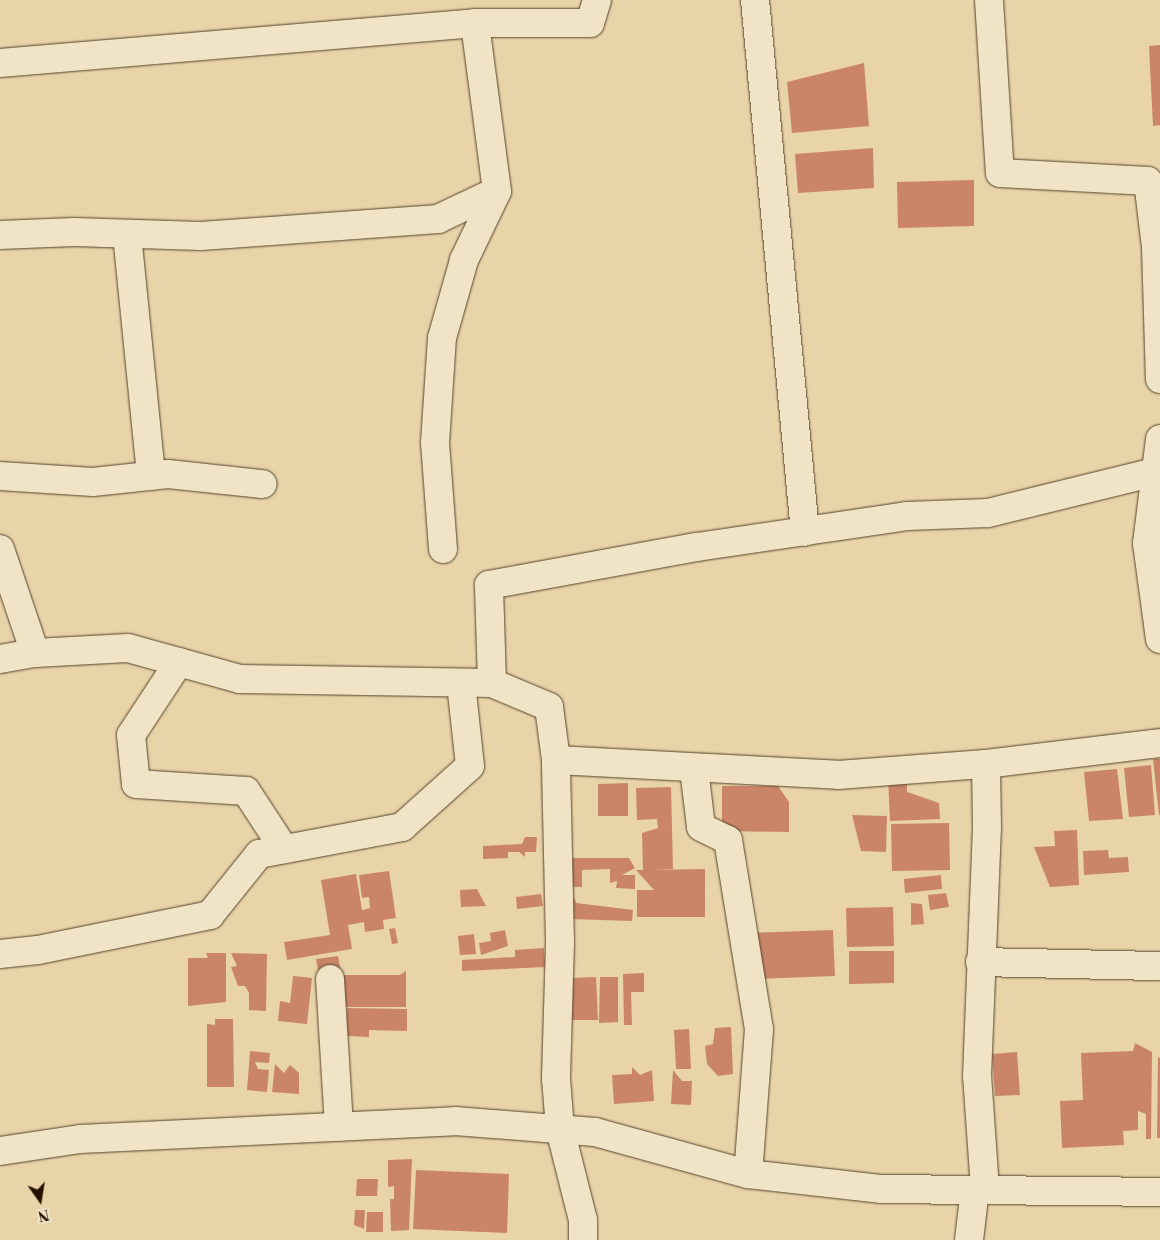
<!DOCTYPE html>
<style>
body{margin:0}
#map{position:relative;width:1160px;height:1240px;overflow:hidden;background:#e8d4a8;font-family:"Libre Bodoni",serif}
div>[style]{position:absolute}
.building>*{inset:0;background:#ca8568}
.roads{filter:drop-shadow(0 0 1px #56432b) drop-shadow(0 0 1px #56432b)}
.minor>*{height:28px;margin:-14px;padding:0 14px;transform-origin:14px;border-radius:14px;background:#f0e3c6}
span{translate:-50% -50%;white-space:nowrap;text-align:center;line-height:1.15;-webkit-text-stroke:4.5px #f0e3c6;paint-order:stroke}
.north{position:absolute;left:15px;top:1175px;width:50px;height:50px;-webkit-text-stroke:4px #f0e3c6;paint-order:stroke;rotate:167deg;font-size:14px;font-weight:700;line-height:20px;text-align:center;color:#251301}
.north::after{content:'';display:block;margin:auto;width:18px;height:22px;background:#251301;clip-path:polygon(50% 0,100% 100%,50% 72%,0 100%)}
</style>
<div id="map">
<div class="building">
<div style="clip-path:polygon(1160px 45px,1160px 125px,1153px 126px,1149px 46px)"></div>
<div style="clip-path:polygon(864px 63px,869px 126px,792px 133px,787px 82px)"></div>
<div style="clip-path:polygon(873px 148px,874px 188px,798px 193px,795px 154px)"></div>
<div style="clip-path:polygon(974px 180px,974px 226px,898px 228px,897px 182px)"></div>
<div style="clip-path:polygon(1153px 759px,1160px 759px,1160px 815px,1159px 815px)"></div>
<div style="clip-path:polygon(1151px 765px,1155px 815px,1129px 817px,1124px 768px)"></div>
<div style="clip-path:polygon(1117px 769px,1123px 819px,1089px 821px,1084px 772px)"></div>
<div style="clip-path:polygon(907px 775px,907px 792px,939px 803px,940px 819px,890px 821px,888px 776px)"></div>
<div style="clip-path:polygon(628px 783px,628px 816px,598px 816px,598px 784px)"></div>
<div style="clip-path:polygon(722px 786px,778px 786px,789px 802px,789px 832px,722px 831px)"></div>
<div style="clip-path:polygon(671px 787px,673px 869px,650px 870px,705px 869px,705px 917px,637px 917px,637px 890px,654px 890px,636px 870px,643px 870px,642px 833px,658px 828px,657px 819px,637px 820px,636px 788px)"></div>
<div style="clip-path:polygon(852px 815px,887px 816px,886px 852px,861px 851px)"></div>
<div style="clip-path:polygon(949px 823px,950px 870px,892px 871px,891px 824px)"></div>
<div style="clip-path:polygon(1077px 830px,1079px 885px,1050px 887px,1034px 847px,1055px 846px,1054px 831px)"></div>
<div style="clip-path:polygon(525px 837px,537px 837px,536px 852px,525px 852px,525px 857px,519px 852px,508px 852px,508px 858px,483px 859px,483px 846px,522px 844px)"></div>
<div style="clip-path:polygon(1108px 850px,1109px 858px,1128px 857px,1129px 872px,1084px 875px,1083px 851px)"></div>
<div style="clip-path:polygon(573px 858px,629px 858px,635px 868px,622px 875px,635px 875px,635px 889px,616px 888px,617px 881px,610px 883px,610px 869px,582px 870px,582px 887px,566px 887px,567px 863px)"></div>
<div style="clip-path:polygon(389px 871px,396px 918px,383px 920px,384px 929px,365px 932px,364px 922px,348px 925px,352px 949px,287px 960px,284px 942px,330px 935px,321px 880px,356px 874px,362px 910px,370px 908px,369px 897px,362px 898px,359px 875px)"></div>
<div style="clip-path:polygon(941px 875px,942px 889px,905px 893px,904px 879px)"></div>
<div style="clip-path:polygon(477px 889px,486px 906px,461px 907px,460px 890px)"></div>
<div style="clip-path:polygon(946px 893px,949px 907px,930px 910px,928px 895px)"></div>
<div style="clip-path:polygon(541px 894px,543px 906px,517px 909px,516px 897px)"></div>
<div style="clip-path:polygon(569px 898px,575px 899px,576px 903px,633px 910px,632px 921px,569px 919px)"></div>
<div style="clip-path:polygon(911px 903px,922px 904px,924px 924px,911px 925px)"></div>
<div style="clip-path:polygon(893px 907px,894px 946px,847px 947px,846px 908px)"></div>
<div style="clip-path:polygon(395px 928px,398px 943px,392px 944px,389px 929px)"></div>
<div style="clip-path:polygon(505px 930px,508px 946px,481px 955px,479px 943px,491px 941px,490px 933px)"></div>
<div style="clip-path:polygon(833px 930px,835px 976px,753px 979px,751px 933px)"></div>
<div style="clip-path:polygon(474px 934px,476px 954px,460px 955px,458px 936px)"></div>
<div style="clip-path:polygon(544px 948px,545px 967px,462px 971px,462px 960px,515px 957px,515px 950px)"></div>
<div style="clip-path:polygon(849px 951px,894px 951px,894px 983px,849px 984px)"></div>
<div style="clip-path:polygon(206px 953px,226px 953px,226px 1002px,188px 1006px,188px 958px,208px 958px)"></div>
<div style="clip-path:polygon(231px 953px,267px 954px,266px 1011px,249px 1010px,249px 993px,245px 986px,238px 986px,231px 967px,237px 966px)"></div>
<div style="clip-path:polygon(338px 956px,341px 972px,319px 975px,316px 959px)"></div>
<div style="clip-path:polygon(406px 971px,406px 1007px,339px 1007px,339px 975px,400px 975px)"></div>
<div style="clip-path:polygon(644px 973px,644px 992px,631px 992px,632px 1025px,624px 1025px,623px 974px)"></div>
<div style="clip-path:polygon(293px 976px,312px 978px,307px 1024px,278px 1021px,280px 1001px,290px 1003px)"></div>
<div style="clip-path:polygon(596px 977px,598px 1020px,570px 1020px,569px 978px)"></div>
<div style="clip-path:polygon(600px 977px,618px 977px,618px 1022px,599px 1023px)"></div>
<div style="clip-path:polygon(347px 1008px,407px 1009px,407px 1031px,369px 1030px,369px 1037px,346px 1036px)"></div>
<div style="clip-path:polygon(215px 1019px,233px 1019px,234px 1087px,207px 1087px,207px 1024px,215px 1025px)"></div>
<div style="clip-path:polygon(731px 1027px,733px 1074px,718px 1076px,707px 1064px,705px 1046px,713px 1044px,715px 1028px)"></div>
<div style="clip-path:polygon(689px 1029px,691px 1069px,676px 1069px,674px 1030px)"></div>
<div style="clip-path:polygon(1135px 1043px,1152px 1052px,1151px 1139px,1146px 1139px,1146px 1114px,1138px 1111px,1138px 1130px,1123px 1131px,1124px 1145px,1062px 1148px,1060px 1101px,1083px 1100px,1081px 1053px,1133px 1051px)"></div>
<div style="clip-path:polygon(250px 1051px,270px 1053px,269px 1063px,255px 1062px,258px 1069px,269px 1070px,267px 1092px,247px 1090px)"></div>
<div style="clip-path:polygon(1017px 1052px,1020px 1095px,995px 1096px,992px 1054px)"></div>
<div style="clip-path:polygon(1158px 1057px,1160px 1058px,1160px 1138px,1157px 1138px)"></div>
<div style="clip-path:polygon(275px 1064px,284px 1073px,290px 1065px,299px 1073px,299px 1094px,272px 1092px)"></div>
<div style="clip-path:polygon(632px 1067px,640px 1075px,652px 1070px,654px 1101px,614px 1104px,612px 1075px,632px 1074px)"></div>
<div style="clip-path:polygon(673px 1070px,682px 1081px,692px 1081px,691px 1105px,671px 1104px)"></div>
<div style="clip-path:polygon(412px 1159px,409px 1230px,391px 1231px,390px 1199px,394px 1199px,394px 1186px,388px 1187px,388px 1160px)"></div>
<div style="clip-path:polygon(416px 1170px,509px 1174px,507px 1233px,413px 1229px)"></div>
<div style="clip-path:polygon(357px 1179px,378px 1179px,377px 1196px,356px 1196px)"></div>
<div style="clip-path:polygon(355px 1210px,365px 1210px,364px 1229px,354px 1225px)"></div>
<div style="clip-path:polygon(367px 1212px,383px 1212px,383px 1232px,366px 1232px)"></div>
</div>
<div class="roads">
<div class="minor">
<div style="left:755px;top:0;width:534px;rotate:84.63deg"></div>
<div style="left:989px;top:0;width:173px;rotate:86.4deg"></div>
<div style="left:1000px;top:173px;width:148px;rotate:3.1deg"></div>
<div style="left:1148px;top:181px;width:66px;rotate:83.1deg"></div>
<div style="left:1156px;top:247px;width:132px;rotate:88.3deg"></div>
<div style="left:0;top:63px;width:477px;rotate:-4.8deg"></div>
<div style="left:475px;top:23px;width:115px"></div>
<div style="left:590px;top:23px;width:24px;rotate:-73deg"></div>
<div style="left:127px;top:234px;width:243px;rotate:84.3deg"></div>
<div style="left:0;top:235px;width:74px;rotate:-2.3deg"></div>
<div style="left:74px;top:232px;width:127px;rotate:1.8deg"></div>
<div style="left:201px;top:236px;width:238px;rotate:-4.1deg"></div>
<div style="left:438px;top:219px;width:65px;rotate:-25.4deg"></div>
<div style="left:497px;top:191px;width:169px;rotate:-97.5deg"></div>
<div style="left:1160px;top:439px;width:105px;rotate:97.1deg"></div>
<div style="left:1147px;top:543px;width:97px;rotate:82.3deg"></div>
<div style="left:0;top:476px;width:93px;rotate:3.7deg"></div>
<div style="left:93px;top:482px;width:75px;rotate:-6.1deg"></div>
<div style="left:168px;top:474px;width:95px;rotate:6.1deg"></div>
<div style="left:0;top:549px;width:110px;rotate:71.4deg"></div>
<div style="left:443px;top:549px;width:106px;rotate:-94.3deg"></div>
<div style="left:435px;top:443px;width:105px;rotate:-86.2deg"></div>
<div style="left:442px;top:338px;width:81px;rotate:-74.2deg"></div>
<div style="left:464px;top:260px;width:76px;rotate:-64.4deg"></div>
<div style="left:0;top:659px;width:36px;rotate:-10deg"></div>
<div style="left:35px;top:653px;width:93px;rotate:-3.1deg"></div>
<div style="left:128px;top:648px;width:116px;rotate:15.5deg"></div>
<div style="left:240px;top:679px;width:252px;rotate:0.9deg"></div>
<div style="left:492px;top:683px;width:98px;rotate:-91.8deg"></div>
<div style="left:489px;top:585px;width:211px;rotate:-10.4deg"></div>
<div style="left:697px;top:547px;width:212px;rotate:-8.4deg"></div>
<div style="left:907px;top:516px;width:81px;rotate:-2.1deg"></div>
<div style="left:988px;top:513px;width:172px;rotate:-13.8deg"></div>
<div style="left:179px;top:662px;width:87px;rotate:123.3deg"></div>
<div style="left:131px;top:735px;width:49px;rotate:84.2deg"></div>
<div style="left:136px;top:784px;width:110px;rotate:3.6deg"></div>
<div style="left:246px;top:791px;width:69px;rotate:56.8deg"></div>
<div style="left:492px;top:683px;width:62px;rotate:22.8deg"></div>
<div style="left:549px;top:707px;width:53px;rotate:82.5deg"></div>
<div style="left:694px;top:769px;width:58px;rotate:83.1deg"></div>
<div style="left:701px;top:827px;width:30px;rotate:26deg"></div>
<div style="left:728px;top:840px;width:192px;rotate:80.7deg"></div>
<div style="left:759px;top:1029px;width:145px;rotate:94.3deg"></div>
<div style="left:0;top:954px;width:38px;rotate:-6deg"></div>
<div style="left:38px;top:950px;width:176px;rotate:-11.5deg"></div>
<div style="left:210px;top:915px;width:78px;rotate:-51.2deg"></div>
<div style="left:259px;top:854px;width:146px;rotate:-10.7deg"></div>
<div style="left:402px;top:827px;width:91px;rotate:-41.9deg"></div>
<div style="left:470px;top:766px;width:83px;rotate:-96.2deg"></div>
<div style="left:980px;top:962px;width:180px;rotate:1.3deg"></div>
<div style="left:330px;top:979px;width:148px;rotate:86.5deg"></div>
<div style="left:0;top:1151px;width:81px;rotate:-8.5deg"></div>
<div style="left:80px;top:1139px;width:375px;rotate:-2.7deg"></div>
<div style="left:455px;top:1121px;width:140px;rotate:4.5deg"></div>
<div style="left:595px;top:1132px;width:159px;rotate:15.4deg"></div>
<div style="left:748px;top:1174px;width:135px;rotate:6.4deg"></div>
<div style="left:882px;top:1189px;width:278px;rotate:0.6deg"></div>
<div style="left:985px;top:1189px;width:113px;rotate:-94deg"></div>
<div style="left:977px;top:1076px;width:248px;rotate:-87.7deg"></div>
<div style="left:987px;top:828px;width:64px;rotate:-90.9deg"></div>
<div style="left:986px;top:764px;width:175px;rotate:-6.9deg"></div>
<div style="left:583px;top:1240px;width:20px;rotate:-90deg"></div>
<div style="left:583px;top:1220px;width:94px;rotate:-104.2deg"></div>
<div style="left:560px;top:1129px;width:51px;rotate:-94.5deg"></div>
<div style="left:556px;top:1078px;width:136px;rotate:-88.3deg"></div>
<div style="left:560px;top:942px;width:182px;rotate:-91.3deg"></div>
<div style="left:556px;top:760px;width:282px;rotate:3deg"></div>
<div style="left:838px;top:775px;width:148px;rotate:-4.3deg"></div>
<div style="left:969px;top:1240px;width:51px;rotate:-83.3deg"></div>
</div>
</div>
<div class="north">N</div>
</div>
